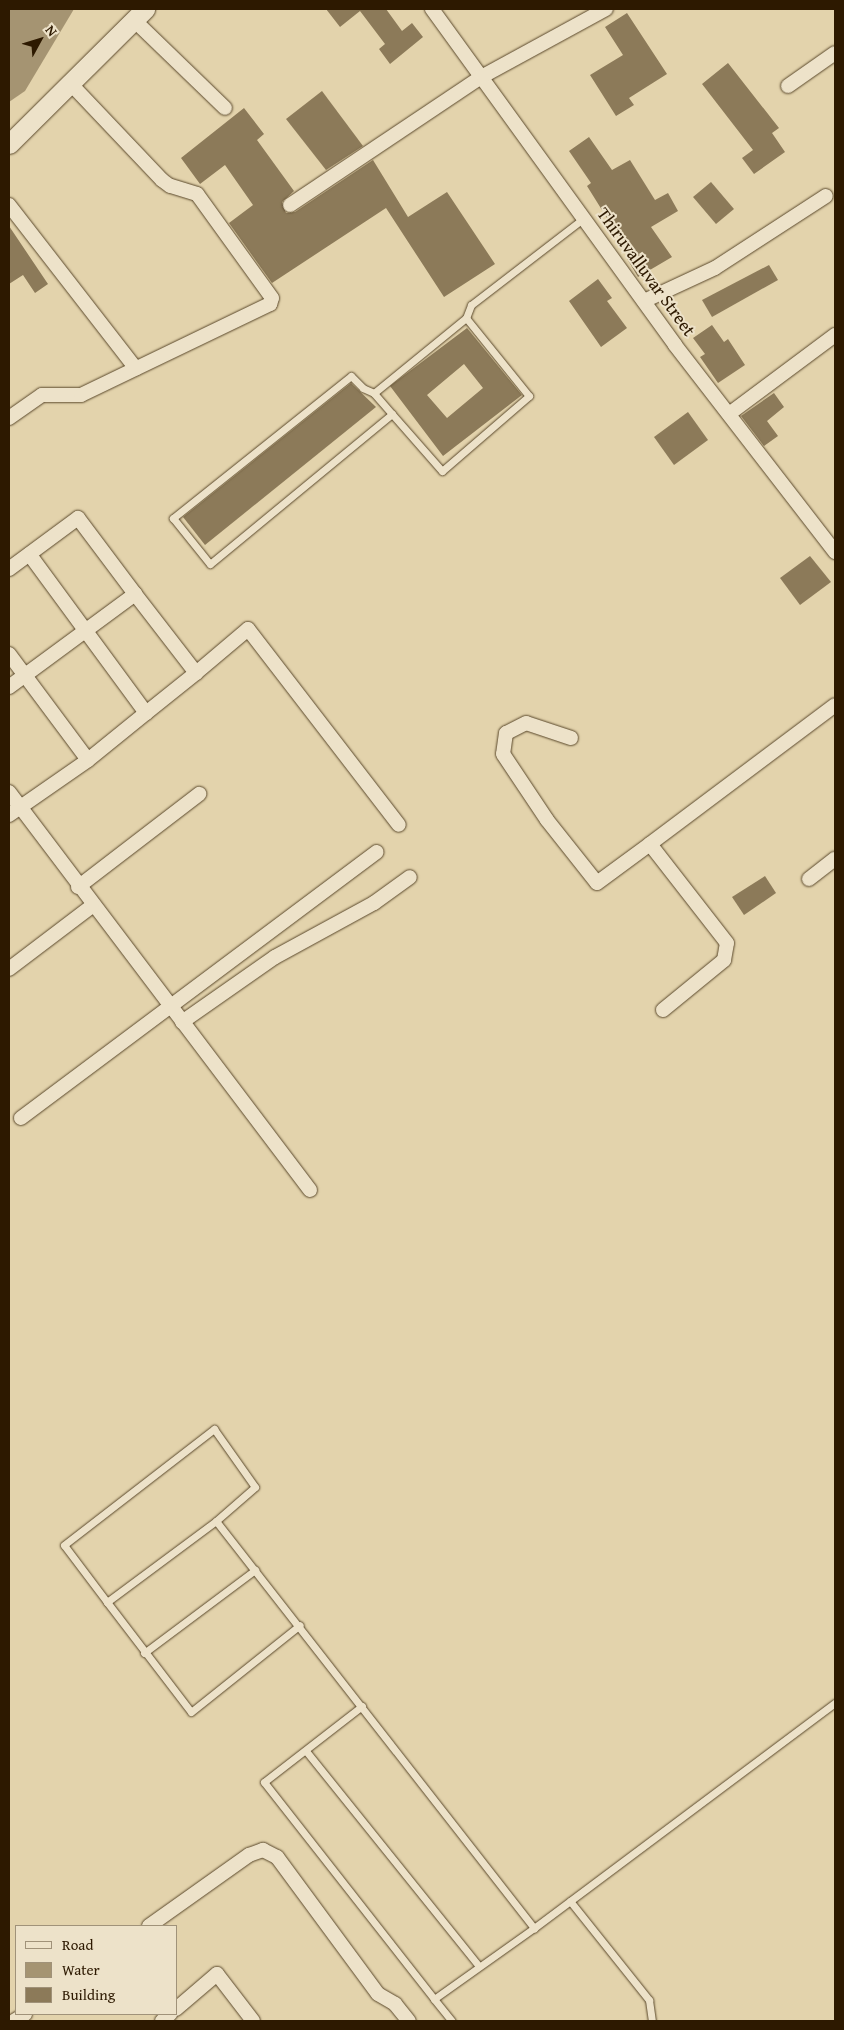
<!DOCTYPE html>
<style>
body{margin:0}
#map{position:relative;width:844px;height:2030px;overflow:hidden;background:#e3d3ac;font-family:"Gentium Book Plus",serif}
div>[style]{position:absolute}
.water>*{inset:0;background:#a59472}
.building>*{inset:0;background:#8c7a59}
.roads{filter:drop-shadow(0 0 1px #5a482b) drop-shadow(0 0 1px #5a482b)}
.lane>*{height:7px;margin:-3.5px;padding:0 3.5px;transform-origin:3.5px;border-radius:3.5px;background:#ede2c9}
.street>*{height:14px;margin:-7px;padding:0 7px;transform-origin:7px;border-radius:7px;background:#ede2c9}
.secondary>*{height:19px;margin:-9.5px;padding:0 9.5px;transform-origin:9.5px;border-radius:9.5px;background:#ede2c9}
span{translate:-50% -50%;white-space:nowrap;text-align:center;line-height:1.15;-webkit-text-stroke:4px #ede2c9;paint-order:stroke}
.street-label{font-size:18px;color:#2d1900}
.frame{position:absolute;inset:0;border:10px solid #2d1900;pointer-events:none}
.legend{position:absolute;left:15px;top:1925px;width:162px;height:90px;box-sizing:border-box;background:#ede2c9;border:1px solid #a09279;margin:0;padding:6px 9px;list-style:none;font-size:15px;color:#2d1900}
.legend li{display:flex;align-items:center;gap:10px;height:25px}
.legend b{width:25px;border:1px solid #a09279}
.north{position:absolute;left:15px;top:15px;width:50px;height:50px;-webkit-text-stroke:4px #ede2c9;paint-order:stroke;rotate:51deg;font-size:14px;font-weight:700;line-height:20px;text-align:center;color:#2d1900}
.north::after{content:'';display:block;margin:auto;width:18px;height:22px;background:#2d1900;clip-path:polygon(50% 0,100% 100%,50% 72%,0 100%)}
</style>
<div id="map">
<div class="water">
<div style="clip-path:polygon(9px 9px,74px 9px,25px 91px,9px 102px)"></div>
</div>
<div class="building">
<div style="clip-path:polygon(326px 9px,386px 9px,402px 31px,412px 23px,423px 37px,390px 64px,379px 49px,385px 44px,360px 11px,340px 27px)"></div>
<div style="clip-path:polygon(627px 13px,667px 74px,629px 98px,634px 105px,616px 116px,590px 75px,623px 55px,605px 27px)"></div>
<div style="clip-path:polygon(728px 63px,779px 128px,772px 133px,785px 152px,754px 174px,742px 158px,753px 150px,702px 84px)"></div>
<div style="clip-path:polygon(322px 91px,363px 146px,326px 170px,286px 119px)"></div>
<div style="clip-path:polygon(244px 108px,264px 134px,257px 140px,294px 191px,282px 202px,286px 213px,295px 212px,373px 160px,408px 217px,447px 192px,495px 264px,444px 297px,386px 208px,272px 283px,229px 223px,253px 205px,225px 165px,200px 184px,181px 158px)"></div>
<div style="clip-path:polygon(589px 137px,612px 170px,630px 160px,655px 200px,668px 193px,678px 211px,651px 227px,672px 257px,638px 277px,626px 257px,630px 255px,587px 186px,591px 183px,569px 151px)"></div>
<div style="clip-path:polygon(711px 182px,734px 209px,716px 224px,693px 197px)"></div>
<div style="clip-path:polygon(9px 226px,48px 284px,35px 293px,23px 275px,9px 284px)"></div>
<div style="clip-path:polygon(769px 265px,778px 280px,712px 317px,702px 300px)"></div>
<div style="clip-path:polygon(598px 279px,612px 298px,607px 301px,627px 328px,601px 347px,569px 301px)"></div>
<div style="clip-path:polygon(712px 325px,724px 342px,728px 339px,745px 365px,718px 383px,700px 357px,705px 354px,693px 338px)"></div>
<div style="clip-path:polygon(evenodd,467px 328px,522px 395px,443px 456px,390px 386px,467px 328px,464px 364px,483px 388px,447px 418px,427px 395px,464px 364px)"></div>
<div style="clip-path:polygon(351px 383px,376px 407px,205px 545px,183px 517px)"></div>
<div style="clip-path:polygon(774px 393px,784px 407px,767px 421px,778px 436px,764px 446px,741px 416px)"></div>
<div style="clip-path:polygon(688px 412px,708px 440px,674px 465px,654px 437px)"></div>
<div style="clip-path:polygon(810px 556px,831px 582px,800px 605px,780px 578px)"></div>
<div style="clip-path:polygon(765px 876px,776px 893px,744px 915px,732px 897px)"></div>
</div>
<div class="roads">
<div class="lane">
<div style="left:374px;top:393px;width:119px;rotate:-39.2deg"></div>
<div style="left:392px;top:414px;width:28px;rotate:-131deg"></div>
<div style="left:374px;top:393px;width:12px;rotate:-156deg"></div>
<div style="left:363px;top:388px;width:17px;rotate:-135deg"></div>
<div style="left:351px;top:376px;width:228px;rotate:141.4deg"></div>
<div style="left:173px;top:518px;width:59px;rotate:51.2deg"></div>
<div style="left:210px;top:564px;width:236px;rotate:-39.5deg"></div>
<div style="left:392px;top:414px;width:76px;rotate:48.7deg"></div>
<div style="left:442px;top:471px;width:115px;rotate:-40.8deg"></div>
<div style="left:529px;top:396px;width:100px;rotate:-128.9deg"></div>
<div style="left:466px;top:318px;width:14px;rotate:-69deg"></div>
<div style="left:471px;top:305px;width:143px;rotate:-37.6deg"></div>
<div style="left:214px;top:1429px;width:71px;rotate:54.7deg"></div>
<div style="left:255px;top:1487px;width:52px;rotate:138.9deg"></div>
<div style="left:216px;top:1521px;width:136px;rotate:143.4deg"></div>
<div style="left:107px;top:1602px;width:71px;rotate:-127deg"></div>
<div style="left:64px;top:1545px;width:190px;rotate:-37.7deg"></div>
<div style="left:216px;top:1521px;width:517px;rotate:52deg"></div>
<div style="left:534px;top:1928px;width:376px;rotate:-36.8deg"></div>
<div style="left:107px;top:1602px;width:138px;rotate:52.6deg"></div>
<div style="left:191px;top:1712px;width:139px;rotate:-38.6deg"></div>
<div style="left:144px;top:1653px;width:139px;rotate:-36.8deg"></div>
<div style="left:362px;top:1706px;width:124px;rotate:142.2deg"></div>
<div style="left:264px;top:1782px;width:276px;rotate:51.9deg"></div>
<div style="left:434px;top:1999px;width:123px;rotate:-35.4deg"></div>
<div style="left:306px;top:1751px;width:276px;rotate:51.2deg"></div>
<div style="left:570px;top:1901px;width:127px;rotate:51.4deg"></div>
<div style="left:649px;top:2000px;width:21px;rotate:82deg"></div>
<div style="left:434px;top:1999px;width:28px;rotate:51deg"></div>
</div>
<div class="street">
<div style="left:432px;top:9px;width:415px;rotate:54.1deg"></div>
<div style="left:675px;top:345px;width:262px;rotate:52.3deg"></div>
<div style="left:135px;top:21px;width:125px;rotate:44deg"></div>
<div style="left:788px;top:86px;width:57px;rotate:-35.1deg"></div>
<div style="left:9px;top:205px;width:207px;rotate:52.2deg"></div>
<div style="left:290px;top:205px;width:232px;rotate:-33.8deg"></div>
<div style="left:483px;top:76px;width:140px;rotate:-28.6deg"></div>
<div style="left:644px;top:301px;width:78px;rotate:-24.9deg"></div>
<div style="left:715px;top:268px;width:132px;rotate:-33deg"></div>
<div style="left:729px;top:414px;width:132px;rotate:-36.7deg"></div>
<div style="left:9px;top:418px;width:40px;rotate:-34.9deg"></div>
<div style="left:42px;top:395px;width:39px"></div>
<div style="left:81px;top:395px;width:210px;rotate:-25.7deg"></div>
<div style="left:270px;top:304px;width:6px;rotate:-72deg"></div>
<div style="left:272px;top:298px;width:128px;rotate:-125.8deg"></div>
<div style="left:197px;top:194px;width:28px;rotate:-163deg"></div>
<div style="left:170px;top:186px;width:10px;rotate:-143deg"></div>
<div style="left:162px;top:180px;width:132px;rotate:-133.5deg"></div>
<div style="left:9px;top:569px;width:86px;rotate:-36.5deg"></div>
<div style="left:78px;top:518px;width:95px;rotate:53.1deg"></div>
<div style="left:9px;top:654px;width:132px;rotate:53.3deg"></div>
<div style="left:196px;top:673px;width:68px;rotate:-40.2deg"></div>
<div style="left:248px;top:629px;width:247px;rotate:52.4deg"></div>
<div style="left:9px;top:687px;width:157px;rotate:-36.4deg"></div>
<div style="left:135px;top:594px;width:100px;rotate:52.3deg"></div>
<div style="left:196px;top:673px;width:64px;rotate:141.3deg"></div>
<div style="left:571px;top:738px;width:47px;rotate:-161.6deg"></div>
<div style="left:526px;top:723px;width:22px;rotate:153deg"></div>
<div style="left:506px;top:733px;width:21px;rotate:98deg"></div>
<div style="left:503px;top:754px;width:79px;rotate:56.3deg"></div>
<div style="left:547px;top:820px;width:80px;rotate:51.6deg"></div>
<div style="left:597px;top:883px;width:66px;rotate:-36.3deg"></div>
<div style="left:9px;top:792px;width:499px;rotate:52.9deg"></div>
<div style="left:9px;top:815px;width:96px;rotate:-34.8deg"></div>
<div style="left:88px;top:760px;width:75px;rotate:-39deg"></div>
<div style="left:146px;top:713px;width:197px;rotate:-126.3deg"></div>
<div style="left:809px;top:879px;width:33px;rotate:-38deg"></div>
<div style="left:78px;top:887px;width:153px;rotate:-37.5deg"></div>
<div style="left:9px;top:969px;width:104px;rotate:-37.2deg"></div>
<div style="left:663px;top:1010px;width:79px;rotate:-39.3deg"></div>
<div style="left:724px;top:960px;width:17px;rotate:-80deg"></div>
<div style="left:727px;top:943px;width:125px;rotate:-127.9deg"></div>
<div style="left:650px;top:844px;width:231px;rotate:-36.9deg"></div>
<div style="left:182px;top:1022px;width:113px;rotate:-35deg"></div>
<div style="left:275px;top:957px;width:113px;rotate:-28.6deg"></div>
<div style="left:374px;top:903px;width:44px;rotate:-35.8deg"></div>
<div style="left:21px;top:1118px;width:444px;rotate:-36.8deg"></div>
<div style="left:149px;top:1926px;width:123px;rotate:-35.4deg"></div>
<div style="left:249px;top:1855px;width:15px;rotate:-20deg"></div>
<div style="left:263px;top:1850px;width:16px;rotate:27deg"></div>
<div style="left:277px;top:1857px;width:170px;rotate:53.6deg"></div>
<div style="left:378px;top:1994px;width:20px;rotate:30deg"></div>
<div style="left:395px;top:2004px;width:22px;rotate:51deg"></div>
<div style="left:176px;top:2009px;width:54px;rotate:-40.5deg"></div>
<div style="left:217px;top:1974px;width:59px;rotate:52.5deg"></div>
<div style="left:14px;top:2021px;width:13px;rotate:-32deg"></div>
<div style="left:162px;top:2021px;width:11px;rotate:-41deg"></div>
</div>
<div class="secondary">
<div style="left:9px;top:144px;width:192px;rotate:-44.8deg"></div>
</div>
</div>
<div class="street-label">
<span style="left:646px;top:272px;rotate:54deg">Thiruvalluvar Street</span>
</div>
<div class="frame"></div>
<ul class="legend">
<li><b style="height:6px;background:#ede2c9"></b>Road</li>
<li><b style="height:14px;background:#a59472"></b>Water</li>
<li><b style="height:14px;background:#8c7a59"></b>Building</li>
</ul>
<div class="north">N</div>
</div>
